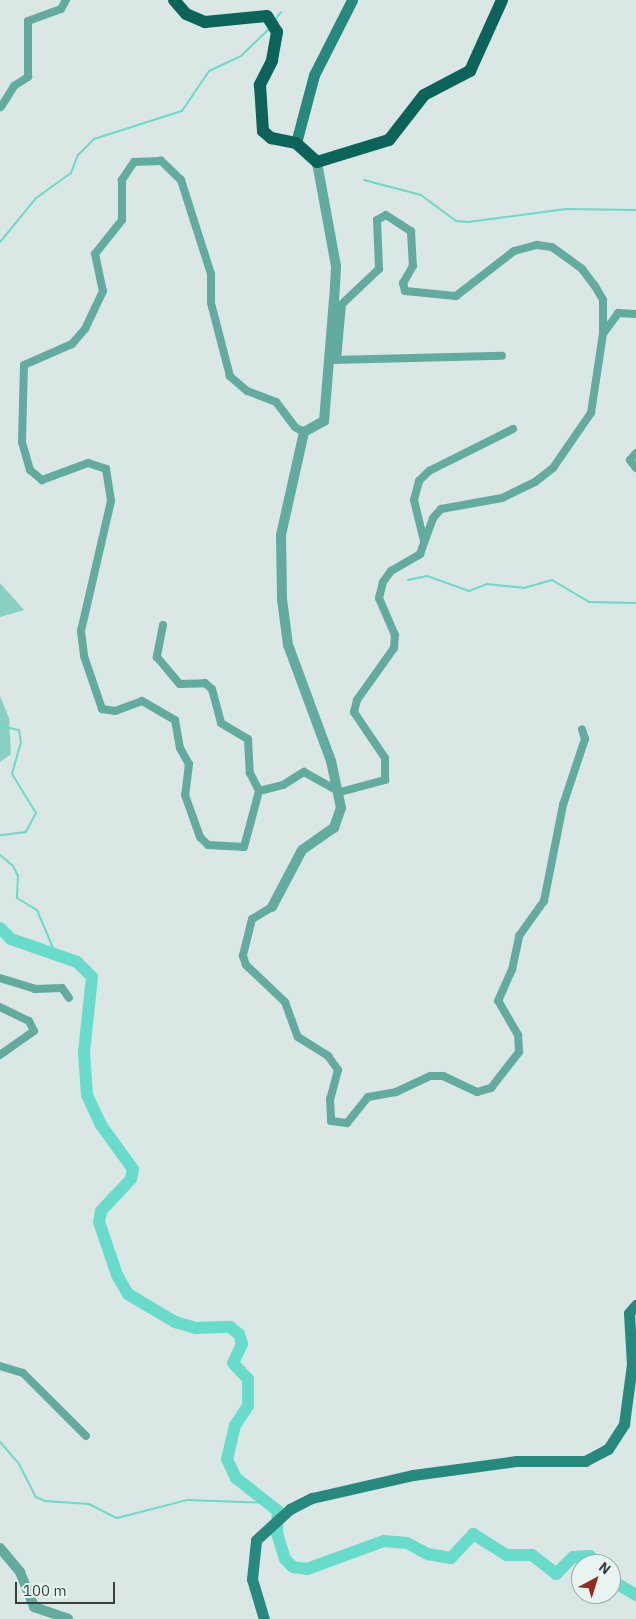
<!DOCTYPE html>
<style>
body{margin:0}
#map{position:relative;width:636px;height:1619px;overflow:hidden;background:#dae7e4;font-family:"IBM Plex Sans",sans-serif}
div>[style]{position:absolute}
.green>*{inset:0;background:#88d0c3}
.stream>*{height:2px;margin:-1px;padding:0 1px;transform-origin:1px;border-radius:1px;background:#67dcca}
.river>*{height:12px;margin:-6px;padding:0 6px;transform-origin:6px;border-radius:6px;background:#67dcca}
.minor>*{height:8px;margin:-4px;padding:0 4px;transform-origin:4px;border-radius:4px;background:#62ab9f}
.tertiary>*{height:10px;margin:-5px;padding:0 5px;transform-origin:5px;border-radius:5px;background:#62ab9f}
.secondary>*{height:11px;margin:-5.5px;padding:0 5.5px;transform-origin:5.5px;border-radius:5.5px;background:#258a7d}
.trunk>*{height:12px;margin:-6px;padding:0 6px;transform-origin:6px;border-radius:6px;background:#0b6459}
span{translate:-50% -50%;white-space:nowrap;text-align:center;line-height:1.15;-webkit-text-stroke:4.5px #e7f4f1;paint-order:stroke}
.north{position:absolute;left:571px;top:1554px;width:50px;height:50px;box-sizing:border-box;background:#e7f4f1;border:1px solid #a1aba9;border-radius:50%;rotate:39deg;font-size:14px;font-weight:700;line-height:20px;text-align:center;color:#393e3d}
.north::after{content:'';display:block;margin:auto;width:18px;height:22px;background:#952b1a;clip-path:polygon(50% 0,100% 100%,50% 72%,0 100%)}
.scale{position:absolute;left:15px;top:1582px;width:100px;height:22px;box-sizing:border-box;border:2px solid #393e3d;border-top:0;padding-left:6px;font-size:15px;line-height:18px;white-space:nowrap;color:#393e3d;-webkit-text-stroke:4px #e7f4f1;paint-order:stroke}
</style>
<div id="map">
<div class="green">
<div style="clip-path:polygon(0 583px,24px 610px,0 617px)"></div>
<div style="clip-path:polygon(0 696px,9px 718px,11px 754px,0 762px)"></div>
</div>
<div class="stream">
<div style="left:275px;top:20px;width:10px;rotate:-53deg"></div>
<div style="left:364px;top:180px;width:59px;rotate:14.7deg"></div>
<div style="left:421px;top:195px;width:44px;rotate:36.6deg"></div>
<div style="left:456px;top:221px;width:12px;rotate:5deg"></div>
<div style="left:468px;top:222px;width:99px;rotate:-7.6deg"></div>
<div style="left:566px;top:209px;width:70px;rotate:0.8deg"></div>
<div style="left:0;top:242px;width:57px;rotate:-50.7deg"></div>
<div style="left:36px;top:198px;width:43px;rotate:-35.5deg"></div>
<div style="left:71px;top:173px;width:19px;rotate:-69deg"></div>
<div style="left:78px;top:155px;width:23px;rotate:-45deg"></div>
<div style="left:94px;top:139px;width:92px;rotate:-17.7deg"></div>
<div style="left:182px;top:111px;width:48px;rotate:-56deg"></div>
<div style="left:209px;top:71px;width:35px;rotate:-25deg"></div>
<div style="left:241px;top:56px;width:40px;rotate:-44deg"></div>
<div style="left:408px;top:580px;width:19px;rotate:-12deg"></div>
<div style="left:427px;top:576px;width:45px;rotate:19.7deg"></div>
<div style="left:469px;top:591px;width:19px;rotate:-21deg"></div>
<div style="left:487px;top:584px;width:37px;rotate:6deg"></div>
<div style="left:524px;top:588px;width:29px;rotate:-16deg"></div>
<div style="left:552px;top:580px;width:43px;rotate:30.7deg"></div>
<div style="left:589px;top:602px;width:47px;rotate:1.2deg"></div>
<div style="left:0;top:726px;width:19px;rotate:12deg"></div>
<div style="left:19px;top:730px;width:12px;rotate:81deg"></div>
<div style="left:21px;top:742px;width:33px;rotate:106deg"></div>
<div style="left:12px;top:774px;width:46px;rotate:58.4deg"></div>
<div style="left:36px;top:813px;width:21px;rotate:118deg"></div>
<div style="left:26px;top:832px;width:26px;rotate:173deg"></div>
<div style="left:0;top:855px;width:17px;rotate:40deg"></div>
<div style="left:13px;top:866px;width:11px;rotate:63deg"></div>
<div style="left:18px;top:876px;width:22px;rotate:93deg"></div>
<div style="left:17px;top:898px;width:23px;rotate:31deg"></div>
<div style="left:37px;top:910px;width:49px;rotate:67.1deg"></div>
<div style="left:0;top:1442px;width:29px;rotate:49deg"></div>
<div style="left:19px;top:1464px;width:37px;rotate:63deg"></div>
<div style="left:36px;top:1497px;width:10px;rotate:24deg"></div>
<div style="left:45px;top:1501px;width:44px;rotate:3.9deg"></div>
<div style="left:89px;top:1504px;width:31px;rotate:27deg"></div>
<div style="left:117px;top:1518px;width:72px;rotate:-14.4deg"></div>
<div style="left:187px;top:1500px;width:85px;rotate:2deg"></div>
</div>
<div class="river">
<div style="left:0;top:928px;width:16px;rotate:45deg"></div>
<div style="left:11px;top:939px;width:70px;rotate:19.2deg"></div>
<div style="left:77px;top:962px;width:21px;rotate:45deg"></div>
<div style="left:92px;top:977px;width:75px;rotate:96.1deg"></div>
<div style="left:84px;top:1052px;width:43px;rotate:86deg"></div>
<div style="left:87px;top:1095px;width:33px;rotate:65deg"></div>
<div style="left:101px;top:1125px;width:54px;rotate:54deg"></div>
<div style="left:133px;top:1169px;width:10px;rotate:101deg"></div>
<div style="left:131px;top:1179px;width:44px;rotate:133.2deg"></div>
<div style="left:101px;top:1211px;width:11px;rotate:100deg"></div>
<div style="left:99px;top:1222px;width:56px;rotate:71.2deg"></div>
<div style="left:117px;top:1275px;width:22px;rotate:60deg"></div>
<div style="left:128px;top:1294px;width:55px;rotate:30.8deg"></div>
<div style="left:175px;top:1322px;width:22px;rotate:16deg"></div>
<div style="left:196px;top:1328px;width:34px;rotate:-2deg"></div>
<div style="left:230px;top:1327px;width:11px;rotate:38deg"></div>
<div style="left:239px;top:1334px;width:10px;rotate:73deg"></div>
<div style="left:242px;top:1344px;width:21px;rotate:115deg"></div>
<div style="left:233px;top:1363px;width:22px;rotate:47deg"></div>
<div style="left:248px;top:1379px;width:27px;rotate:90deg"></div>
<div style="left:248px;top:1406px;width:23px;rotate:124deg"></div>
<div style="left:235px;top:1425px;width:35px;rotate:103deg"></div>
<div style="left:227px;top:1459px;width:21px;rotate:65deg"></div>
<div style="left:236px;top:1478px;width:53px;rotate:38.2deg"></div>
<div style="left:278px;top:1511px;width:22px;rotate:93deg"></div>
<div style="left:277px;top:1533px;width:27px;rotate:73deg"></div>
<div style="left:285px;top:1559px;width:11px;rotate:45deg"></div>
<div style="left:293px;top:1567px;width:14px;rotate:8deg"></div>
<div style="left:307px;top:1569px;width:82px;rotate:-20deg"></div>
<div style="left:384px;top:1541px;width:23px;rotate:5deg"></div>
<div style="left:407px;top:1543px;width:24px;rotate:28deg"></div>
<div style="left:428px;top:1554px;width:23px;rotate:10deg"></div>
<div style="left:451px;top:1558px;width:33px;rotate:-47deg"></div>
<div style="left:473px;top:1534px;width:40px;rotate:32deg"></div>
<div style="left:507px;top:1555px;width:25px"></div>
<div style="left:532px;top:1555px;width:31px;rotate:38deg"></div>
<div style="left:556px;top:1574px;width:24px;rotate:-45deg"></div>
<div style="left:573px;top:1557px;width:17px;rotate:-3deg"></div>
<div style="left:590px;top:1556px;width:11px;rotate:49deg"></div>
<div style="left:611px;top:1580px;width:29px;rotate:31deg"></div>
</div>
<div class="minor">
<div style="left:1px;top:107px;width:25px;rotate:-58deg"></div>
<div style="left:14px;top:86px;width:17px;rotate:-33deg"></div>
<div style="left:28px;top:77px;width:56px;rotate:-90deg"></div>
<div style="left:28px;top:21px;width:35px;rotate:-20deg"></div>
<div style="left:61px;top:9px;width:10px;rotate:-61deg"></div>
<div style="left:333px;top:360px;width:169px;rotate:-1.4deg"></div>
<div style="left:337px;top:360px;width:56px;rotate:-84.9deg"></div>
<div style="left:342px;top:304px;width:51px;rotate:-43.4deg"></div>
<div style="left:379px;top:269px;width:49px;rotate:-92.3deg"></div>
<div style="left:377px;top:220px;width:10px;rotate:-29deg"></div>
<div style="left:386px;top:215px;width:30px;rotate:33deg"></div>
<div style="left:411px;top:231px;width:35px;rotate:87deg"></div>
<div style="left:413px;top:266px;width:20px;rotate:120deg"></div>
<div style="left:403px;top:283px;width:8px;rotate:76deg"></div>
<div style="left:405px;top:291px;width:51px;rotate:5.6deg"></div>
<div style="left:456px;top:296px;width:73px;rotate:-37.8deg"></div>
<div style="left:514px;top:251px;width:24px;rotate:-15deg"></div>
<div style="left:537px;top:245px;width:15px;rotate:8deg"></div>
<div style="left:552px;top:247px;width:37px;rotate:36deg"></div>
<div style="left:582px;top:269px;width:21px;rotate:53deg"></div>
<div style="left:595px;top:286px;width:16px;rotate:60deg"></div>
<div style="left:603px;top:300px;width:32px;rotate:90deg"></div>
<div style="left:304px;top:432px;width:10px;rotate:-151deg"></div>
<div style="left:295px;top:427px;width:31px;rotate:-127deg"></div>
<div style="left:276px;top:402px;width:31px;rotate:-159deg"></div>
<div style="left:247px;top:391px;width:23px;rotate:-139deg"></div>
<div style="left:230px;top:376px;width:75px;rotate:-104.6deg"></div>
<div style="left:211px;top:303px;width:29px;rotate:-90deg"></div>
<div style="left:211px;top:274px;width:99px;rotate:-107.7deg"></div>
<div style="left:181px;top:180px;width:28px;rotate:-136deg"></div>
<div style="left:161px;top:161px;width:27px;rotate:178deg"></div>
<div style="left:134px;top:162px;width:22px;rotate:124deg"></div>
<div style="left:122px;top:180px;width:40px;rotate:90deg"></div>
<div style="left:122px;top:220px;width:43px;rotate:128.5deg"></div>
<div style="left:95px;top:254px;width:38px;rotate:78deg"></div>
<div style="left:103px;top:291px;width:42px;rotate:115.3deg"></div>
<div style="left:85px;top:329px;width:20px;rotate:131deg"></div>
<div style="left:72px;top:344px;width:52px;rotate:156.4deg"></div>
<div style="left:24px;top:365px;width:77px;rotate:91.5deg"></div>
<div style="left:22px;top:442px;width:29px;rotate:74deg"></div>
<div style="left:30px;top:470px;width:16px;rotate:40deg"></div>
<div style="left:42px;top:480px;width:49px;rotate:-20.3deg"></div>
<div style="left:88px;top:463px;width:19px;rotate:18deg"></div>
<div style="left:106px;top:469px;width:32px;rotate:81deg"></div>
<div style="left:111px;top:501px;width:133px;rotate:103deg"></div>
<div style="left:81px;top:631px;width:25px;rotate:83deg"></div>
<div style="left:84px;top:656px;width:56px;rotate:71.2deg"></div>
<div style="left:102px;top:709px;width:13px;rotate:9deg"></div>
<div style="left:115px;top:711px;width:29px;rotate:-20deg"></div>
<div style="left:142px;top:701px;width:38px;rotate:30deg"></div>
<div style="left:175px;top:720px;width:28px;rotate:80deg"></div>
<div style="left:180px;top:748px;width:18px;rotate:61deg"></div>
<div style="left:189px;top:764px;width:31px;rotate:97deg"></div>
<div style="left:185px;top:795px;width:45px;rotate:70.3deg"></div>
<div style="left:200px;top:837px;width:11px;rotate:45deg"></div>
<div style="left:208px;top:845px;width:36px;rotate:3deg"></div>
<div style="left:244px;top:847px;width:58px;rotate:-75deg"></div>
<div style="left:259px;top:791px;width:25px;rotate:-14deg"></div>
<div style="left:283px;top:785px;width:25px;rotate:-32deg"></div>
<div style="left:304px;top:772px;width:41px;rotate:29.1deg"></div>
<div style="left:340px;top:792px;width:47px;rotate:-14.9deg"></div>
<div style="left:385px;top:780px;width:22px;rotate:-90deg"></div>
<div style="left:385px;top:758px;width:55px;rotate:-124deg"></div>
<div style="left:354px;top:712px;width:12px;rotate:-76deg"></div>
<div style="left:357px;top:700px;width:64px;rotate:-54.6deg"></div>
<div style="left:394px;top:648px;width:13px;rotate:-86deg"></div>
<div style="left:395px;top:635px;width:40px;rotate:-113.4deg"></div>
<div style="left:379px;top:598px;width:16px;rotate:-76deg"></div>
<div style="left:383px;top:582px;width:14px;rotate:-54deg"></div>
<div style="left:391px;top:571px;width:34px;rotate:-30deg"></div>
<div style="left:420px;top:554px;width:38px;rotate:-70deg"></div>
<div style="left:433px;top:518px;width:12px;rotate:-48deg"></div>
<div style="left:441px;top:509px;width:62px;rotate:-10.2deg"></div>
<div style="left:502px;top:498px;width:37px;rotate:-26deg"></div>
<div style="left:535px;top:482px;width:23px;rotate:-38deg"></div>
<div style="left:553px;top:468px;width:67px;rotate:-55.4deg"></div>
<div style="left:591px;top:413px;width:80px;rotate:-81.4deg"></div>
<div style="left:603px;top:334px;width:26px;rotate:-54deg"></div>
<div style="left:618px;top:313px;width:18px;rotate:3deg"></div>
<div style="left:636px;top:453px;width:9px;rotate:131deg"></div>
<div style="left:630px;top:460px;width:10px;rotate:53deg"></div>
<div style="left:424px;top:541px;width:42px;rotate:-103.7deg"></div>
<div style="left:414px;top:500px;width:20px;rotate:-75deg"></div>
<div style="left:419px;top:481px;width:14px;rotate:-45deg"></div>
<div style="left:429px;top:471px;width:94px;rotate:-26.6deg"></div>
<div style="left:163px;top:625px;width:33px;rotate:101deg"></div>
<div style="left:157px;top:657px;width:35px;rotate:50deg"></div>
<div style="left:180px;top:684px;width:25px;rotate:-2deg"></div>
<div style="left:205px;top:683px;width:9px;rotate:41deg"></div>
<div style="left:212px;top:689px;width:35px;rotate:75deg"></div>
<div style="left:221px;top:723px;width:31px;rotate:31deg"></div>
<div style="left:248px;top:739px;width:34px;rotate:87deg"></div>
<div style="left:250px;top:773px;width:20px;rotate:63deg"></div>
<div style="left:272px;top:907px;width:23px;rotate:149deg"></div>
<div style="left:252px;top:919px;width:38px;rotate:104deg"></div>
<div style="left:243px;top:956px;width:9px;rotate:72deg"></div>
<div style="left:246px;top:965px;width:54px;rotate:43.5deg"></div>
<div style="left:285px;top:1002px;width:37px;rotate:70deg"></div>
<div style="left:298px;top:1037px;width:36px;rotate:32deg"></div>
<div style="left:328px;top:1056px;width:17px;rotate:54deg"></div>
<div style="left:338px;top:1070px;width:30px;rotate:105deg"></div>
<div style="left:330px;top:1099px;width:22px;rotate:87deg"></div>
<div style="left:331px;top:1121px;width:16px;rotate:7deg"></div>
<div style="left:347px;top:1123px;width:33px;rotate:-51deg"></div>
<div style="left:368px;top:1097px;width:28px;rotate:-10deg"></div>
<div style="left:396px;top:1092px;width:38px;rotate:-25deg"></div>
<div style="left:431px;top:1076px;width:12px"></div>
<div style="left:443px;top:1076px;width:38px;rotate:25deg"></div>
<div style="left:477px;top:1092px;width:15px;rotate:-16deg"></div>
<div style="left:491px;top:1088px;width:46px;rotate:-52.1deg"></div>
<div style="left:519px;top:1052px;width:17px;rotate:-93deg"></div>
<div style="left:518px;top:1035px;width:39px;rotate:-120deg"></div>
<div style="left:498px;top:1001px;width:34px;rotate:-66deg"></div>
<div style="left:512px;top:970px;width:35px;rotate:-78deg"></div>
<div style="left:519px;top:936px;width:43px;rotate:-54.5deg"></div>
<div style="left:544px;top:901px;width:98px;rotate:-78.8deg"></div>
<div style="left:563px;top:805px;width:70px;rotate:-71.6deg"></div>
<div style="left:585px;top:739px;width:10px;rotate:-107deg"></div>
<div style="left:0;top:978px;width:37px;rotate:17deg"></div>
<div style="left:35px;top:989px;width:27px;rotate:-2deg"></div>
<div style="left:62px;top:988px;width:12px;rotate:55deg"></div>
<div style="left:0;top:1007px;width:32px;rotate:26deg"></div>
<div style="left:29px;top:1021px;width:11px;rotate:63deg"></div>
<div style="left:34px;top:1031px;width:42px;rotate:144.8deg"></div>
<div style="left:0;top:1366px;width:24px;rotate:17deg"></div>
<div style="left:23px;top:1373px;width:89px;rotate:45deg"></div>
</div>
<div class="tertiary">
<div style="left:272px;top:907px;width:64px;rotate:-62.2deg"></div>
<div style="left:302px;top:850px;width:39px;rotate:-35deg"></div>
<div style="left:334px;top:828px;width:21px;rotate:-71deg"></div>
<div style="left:341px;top:808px;width:48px;rotate:-102deg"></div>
<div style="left:331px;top:761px;width:124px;rotate:-110.3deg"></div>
<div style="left:288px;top:645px;width:46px;rotate:-97.4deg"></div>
<div style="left:282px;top:599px;width:64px;rotate:-90.9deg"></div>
<div style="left:281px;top:535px;width:106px;rotate:-77.4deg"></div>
<div style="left:304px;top:432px;width:23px;rotate:-29deg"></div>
<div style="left:324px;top:421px;width:135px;rotate:-85.3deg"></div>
<div style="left:335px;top:286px;width:20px;rotate:-87deg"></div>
<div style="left:336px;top:266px;width:106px;rotate:-100.4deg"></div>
<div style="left:0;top:1548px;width:31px;rotate:50deg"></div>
<div style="left:20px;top:1572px;width:38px;rotate:68deg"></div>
<div style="left:34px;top:1607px;width:36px;rotate:19deg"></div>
</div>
<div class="secondary">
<div style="left:296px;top:143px;width:70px;rotate:-75.2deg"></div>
<div style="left:314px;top:75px;width:84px;rotate:-63.1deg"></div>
<div style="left:264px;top:1619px;width:42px;rotate:-106.7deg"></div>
<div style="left:252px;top:1579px;width:39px;rotate:-84deg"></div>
<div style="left:256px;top:1540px;width:46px;rotate:-42.4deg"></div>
<div style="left:290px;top:1509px;width:25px;rotate:-27deg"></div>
<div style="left:312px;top:1498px;width:104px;rotate:-12.8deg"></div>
<div style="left:413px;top:1475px;width:104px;rotate:-7.7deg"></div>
<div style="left:516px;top:1461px;width:69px"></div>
<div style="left:585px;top:1461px;width:26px;rotate:-28deg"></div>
<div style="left:608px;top:1449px;width:30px;rotate:-57deg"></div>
<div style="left:624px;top:1424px;width:61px;rotate:-82.4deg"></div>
<div style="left:632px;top:1364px;width:51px;rotate:-93.4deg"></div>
<div style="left:629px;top:1313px;width:11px;rotate:-49deg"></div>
</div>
<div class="trunk">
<div style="left:174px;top:0;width:18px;rotate:49deg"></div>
<div style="left:186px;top:14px;width:21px;rotate:23deg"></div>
<div style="left:205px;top:22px;width:62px;rotate:-5.5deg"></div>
<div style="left:267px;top:16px;width:19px;rotate:58deg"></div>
<div style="left:277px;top:32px;width:29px;rotate:100deg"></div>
<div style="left:272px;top:61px;width:27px;rotate:117deg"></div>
<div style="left:260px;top:85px;width:46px;rotate:86.3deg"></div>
<div style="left:263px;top:131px;width:11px;rotate:41deg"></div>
<div style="left:271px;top:138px;width:25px;rotate:11deg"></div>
<div style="left:296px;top:143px;width:28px;rotate:42deg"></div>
<div style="left:317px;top:162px;width:75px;rotate:-17deg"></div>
<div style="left:389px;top:140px;width:57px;rotate:-52.1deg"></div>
<div style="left:424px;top:95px;width:52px;rotate:-27.6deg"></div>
<div style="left:470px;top:71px;width:78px;rotate:-65.7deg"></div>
</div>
<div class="north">N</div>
<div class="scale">100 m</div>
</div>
